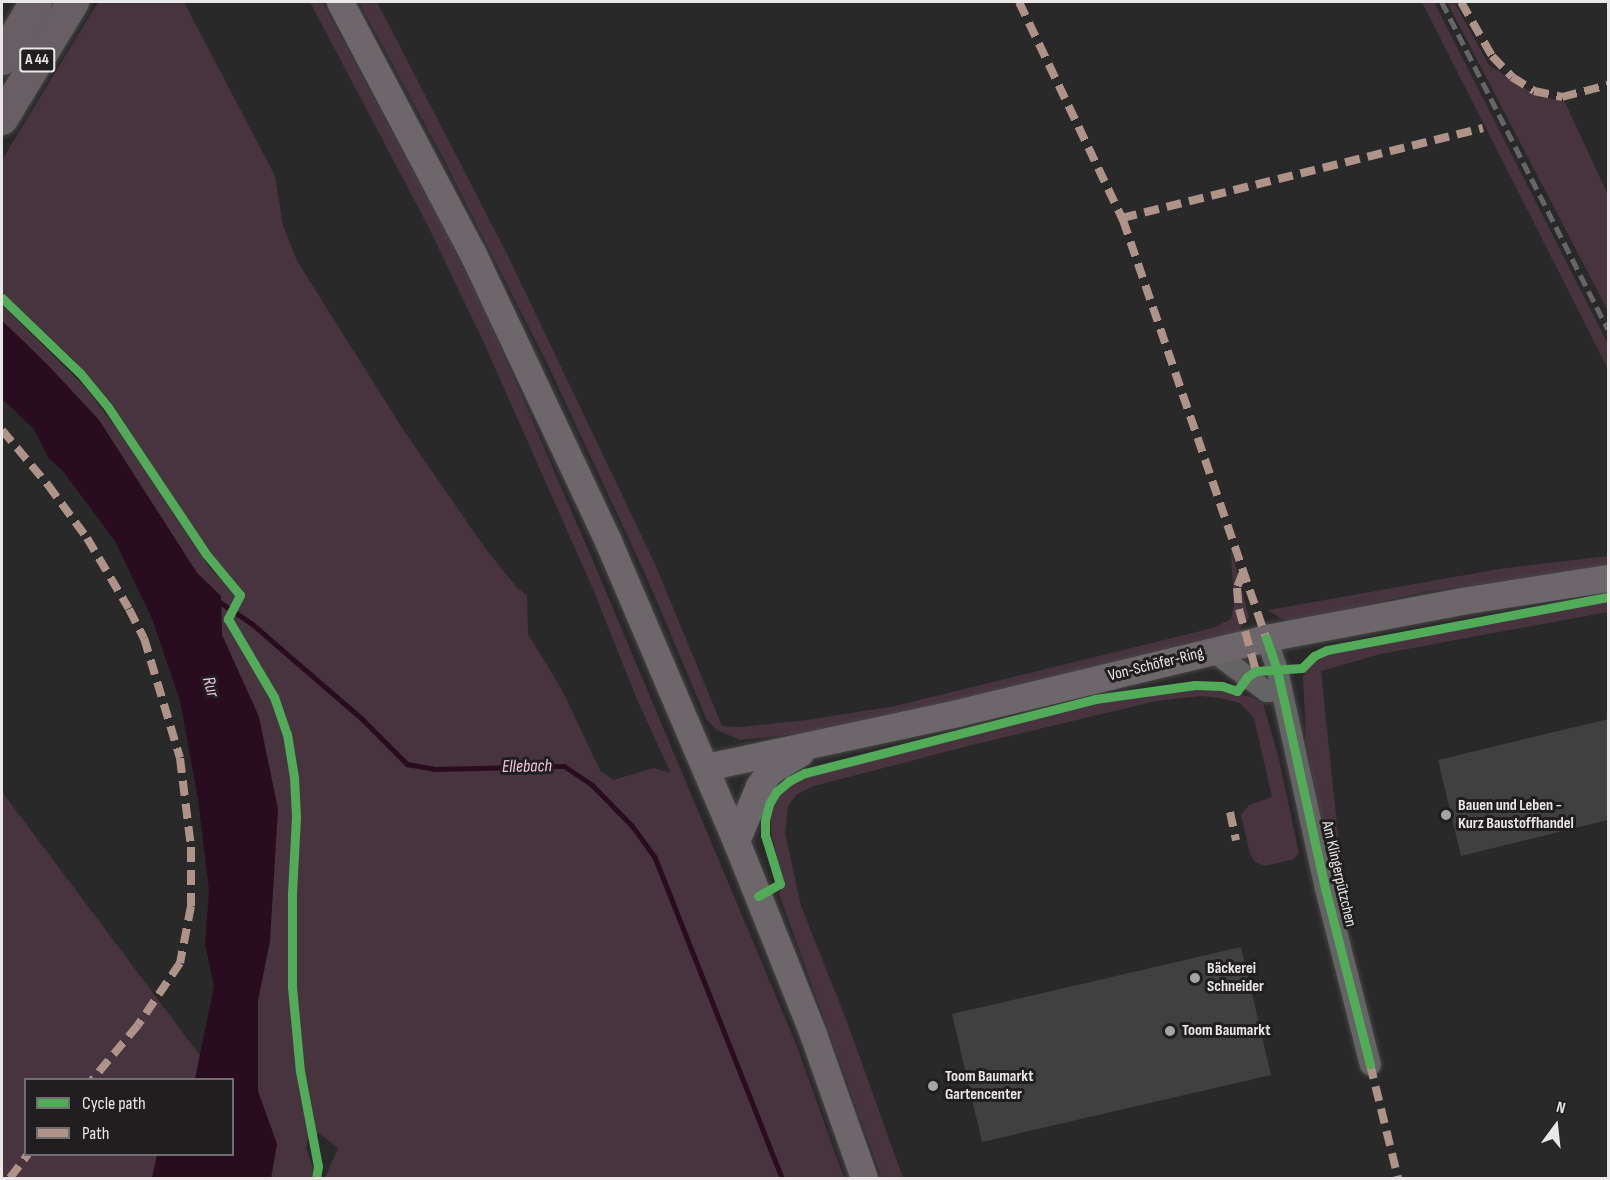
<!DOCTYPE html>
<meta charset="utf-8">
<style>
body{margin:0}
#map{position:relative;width:1610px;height:1180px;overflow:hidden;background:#2a2929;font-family:"Sofia Sans Condensed",sans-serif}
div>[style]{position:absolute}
.green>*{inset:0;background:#48343f}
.water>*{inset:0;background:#290d1f}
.stream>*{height:5px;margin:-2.5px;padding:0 2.5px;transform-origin:2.5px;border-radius:2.5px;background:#290d1f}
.building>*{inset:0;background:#414040}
.roads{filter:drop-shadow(0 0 2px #464545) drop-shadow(0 0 2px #464545)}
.minor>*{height:21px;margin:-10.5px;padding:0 10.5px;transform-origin:10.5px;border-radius:10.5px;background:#656464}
.major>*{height:27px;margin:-13.5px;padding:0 13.5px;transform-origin:13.5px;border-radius:13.5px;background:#6d666a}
.highway>*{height:32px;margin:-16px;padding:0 16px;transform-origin:16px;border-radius:16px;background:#685f64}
.rail>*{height:4.5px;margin-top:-2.25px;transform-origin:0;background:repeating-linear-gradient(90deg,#666565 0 12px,transparent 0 18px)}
.quiet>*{height:8px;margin-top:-4px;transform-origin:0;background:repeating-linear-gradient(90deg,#af9288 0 15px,transparent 0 23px)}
.cycleway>*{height:9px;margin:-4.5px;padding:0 4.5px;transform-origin:4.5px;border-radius:4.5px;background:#51ab58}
.dots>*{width:16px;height:16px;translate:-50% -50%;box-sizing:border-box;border:3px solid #211e20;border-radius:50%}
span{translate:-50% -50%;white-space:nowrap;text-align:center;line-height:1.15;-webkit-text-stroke:6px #211e20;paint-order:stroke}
.shield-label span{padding:2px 4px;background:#211e20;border:2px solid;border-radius:4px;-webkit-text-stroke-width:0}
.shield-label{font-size:15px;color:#e9e7e8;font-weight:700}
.street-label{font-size:16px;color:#e9e7e8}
.poi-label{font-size:16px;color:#e9e7e8;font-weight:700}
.left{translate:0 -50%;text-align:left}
.water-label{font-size:18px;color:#f7c2e0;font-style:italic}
.frame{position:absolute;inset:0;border:3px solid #e9e7e8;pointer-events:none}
.legend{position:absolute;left:24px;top:1078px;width:210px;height:78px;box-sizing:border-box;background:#211e20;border:2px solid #716e70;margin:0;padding:8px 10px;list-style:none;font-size:18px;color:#e9e7e8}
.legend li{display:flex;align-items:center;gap:12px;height:30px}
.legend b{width:30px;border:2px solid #716e70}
.north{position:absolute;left:1526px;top:1096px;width:60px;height:60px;-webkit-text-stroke:4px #211e20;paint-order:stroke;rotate:15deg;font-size:16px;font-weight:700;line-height:24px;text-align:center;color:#e9e7e8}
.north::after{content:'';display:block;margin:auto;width:21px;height:27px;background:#e9e7e8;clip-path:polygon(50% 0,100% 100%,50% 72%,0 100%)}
</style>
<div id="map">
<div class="green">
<div style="clip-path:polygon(98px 2px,184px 2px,275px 176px,283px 225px,297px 261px,404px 431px,485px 548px,518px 589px,527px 595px,528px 634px,562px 690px,600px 770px,613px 780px,654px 768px,671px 773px,638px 702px,593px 589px,484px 343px,429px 228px,310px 2px,322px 2px,448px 237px,490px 323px,596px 568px,796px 1044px,844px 1178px,325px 1178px,338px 1148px,319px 1133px,308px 1139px,306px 1148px,313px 1167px,312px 1178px,271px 1178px,277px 1144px,257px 1091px,258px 1000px,270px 941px,259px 717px,222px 635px,221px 596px,197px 573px,99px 420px,22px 339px,2px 321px,2px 305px,85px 387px,118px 430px,209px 567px,230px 589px,235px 585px,216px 562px,110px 401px,74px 361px,2px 292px,2px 160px)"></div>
<div style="clip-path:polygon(359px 2px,377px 2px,508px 256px,655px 564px,722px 726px,741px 727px,807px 720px,895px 706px,1213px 628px,1231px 619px,1234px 606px,1231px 549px,1249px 617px,1238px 631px,972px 700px,813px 732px,740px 740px,717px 730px,707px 720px,646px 576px,549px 367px,442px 156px)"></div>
<div style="clip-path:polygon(1422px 2px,1434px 2px,1608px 344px,1608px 369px)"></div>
<div style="clip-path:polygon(1447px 2px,1454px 2px,1489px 65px,1535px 95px,1565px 102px,1608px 195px,1608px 311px)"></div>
<div style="clip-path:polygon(1608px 556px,1608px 567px,1428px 591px,1291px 621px,1280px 618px,1268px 610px,1499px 569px)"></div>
<div style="clip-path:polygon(1608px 600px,1608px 612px,1380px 654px,1321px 671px,1340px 855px,1336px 866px,1329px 872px,1306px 739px,1303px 676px,1312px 664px,1333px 652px)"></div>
<div style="clip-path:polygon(1176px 689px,1217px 689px,1251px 697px,1263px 704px,1278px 755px,1299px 853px,1294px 859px,1265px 866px,1255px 862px,1250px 854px,1241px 815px,1249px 805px,1272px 797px,1254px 718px,1240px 703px,1219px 698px,1201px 696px,1156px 701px,968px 746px,814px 786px,797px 794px,788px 806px,785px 833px,801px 906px,846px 1019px,903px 1178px,882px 1178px,779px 894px,783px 880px,771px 833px,770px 813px,774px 801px,784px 788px,797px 780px,815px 773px,1085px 705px)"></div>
<div style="clip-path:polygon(2px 792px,201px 1057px,195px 1079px,26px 1080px,26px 1154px,157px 1155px,152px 1178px,2px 1178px)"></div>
</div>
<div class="water">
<div style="clip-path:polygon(2px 321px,47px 364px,99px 420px,197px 573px,221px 596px,222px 635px,259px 717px,278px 809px,270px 941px,258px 1000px,258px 1091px,277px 1144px,271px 1178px,152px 1178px,157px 1155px,232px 1154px,232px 1080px,195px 1079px,214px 986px,205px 944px,209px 891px,198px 799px,180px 701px,153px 621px,115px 541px,62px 470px,49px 459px,34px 429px,2px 399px)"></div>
</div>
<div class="stream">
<div style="left:215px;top:599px;width:45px;rotate:34deg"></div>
<div style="left:252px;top:624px;width:145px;rotate:40.8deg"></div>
<div style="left:362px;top:719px;width:64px;rotate:45deg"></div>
<div style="left:407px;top:764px;width:27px;rotate:10deg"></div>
<div style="left:434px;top:769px;width:130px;rotate:-1.3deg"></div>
<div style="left:564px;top:766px;width:34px;rotate:34deg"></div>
<div style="left:592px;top:785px;width:57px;rotate:45.7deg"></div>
<div style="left:632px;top:826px;width:39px;rotate:54deg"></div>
<div style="left:655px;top:858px;width:344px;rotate:68.4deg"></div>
</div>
<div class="building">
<div style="clip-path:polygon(1608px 719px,1608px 820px,1461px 856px,1438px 760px)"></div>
<div style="clip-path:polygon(1241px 947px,1271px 1075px,982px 1142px,952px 1014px)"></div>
</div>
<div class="roads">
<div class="minor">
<div style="left:1266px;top:638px;width:34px;rotate:71deg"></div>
<div style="left:1277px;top:670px;width:223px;rotate:77.6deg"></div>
<div style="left:1325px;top:888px;width:182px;rotate:75.7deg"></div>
<div style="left:1213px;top:651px;width:66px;rotate:37deg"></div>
<div style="left:1266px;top:691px;width:15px;rotate:-4deg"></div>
</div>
<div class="major">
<div style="left:340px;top:2px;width:283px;rotate:62.2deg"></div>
<div style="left:472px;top:252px;width:319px;rotate:64.8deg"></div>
<div style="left:608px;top:541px;width:326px;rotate:66.9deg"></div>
<div style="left:736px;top:841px;width:208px;rotate:68.2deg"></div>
<div style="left:813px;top:1034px;width:153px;rotate:70.5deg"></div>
<div style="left:706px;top:767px;width:257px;rotate:-12.1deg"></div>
<div style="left:957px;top:713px;width:318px;rotate:-13.6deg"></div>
<div style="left:1266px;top:638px;width:198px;rotate:-10.7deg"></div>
<div style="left:1461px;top:601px;width:149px;rotate:-8.9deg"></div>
<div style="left:736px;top:841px;width:60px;rotate:-67.3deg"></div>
<div style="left:759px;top:786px;width:19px;rotate:-54deg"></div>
<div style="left:770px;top:771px;width:35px;rotate:-31deg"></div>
</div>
<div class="highway">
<div style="left:2px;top:59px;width:66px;rotate:-59.2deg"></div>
<div style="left:2px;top:119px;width:137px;rotate:-58.7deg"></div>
</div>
</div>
<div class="rail">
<div style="left:1442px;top:2px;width:367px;rotate:63.1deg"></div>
</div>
<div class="quiet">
<div style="left:1019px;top:2px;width:242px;rotate:64.5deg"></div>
<div style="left:1123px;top:220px;width:442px;rotate:71.1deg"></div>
<div style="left:1461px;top:2px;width:62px;rotate:60.1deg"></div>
<div style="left:1492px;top:56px;width:29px;rotate:46deg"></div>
<div style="left:1512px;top:77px;width:26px;rotate:32deg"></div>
<div style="left:1534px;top:91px;width:29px;rotate:12deg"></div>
<div style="left:1562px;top:97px;width:48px;rotate:-14.6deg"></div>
<div style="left:1122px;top:218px;width:372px;rotate:-14deg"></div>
<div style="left:2px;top:430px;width:72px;rotate:50.1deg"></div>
<div style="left:48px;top:485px;width:66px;rotate:53.7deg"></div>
<div style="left:87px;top:538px;width:82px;rotate:59.4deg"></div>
<div style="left:129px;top:609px;width:33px;rotate:63deg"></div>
<div style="left:144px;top:638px;width:125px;rotate:73.3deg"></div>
<div style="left:180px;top:758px;width:90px;rotate:83deg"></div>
<div style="left:191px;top:847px;width:59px;rotate:90deg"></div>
<div style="left:191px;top:906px;width:58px;rotate:100.9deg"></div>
<div style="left:180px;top:963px;width:75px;rotate:124.1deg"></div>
<div style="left:138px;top:1025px;width:72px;rotate:129.9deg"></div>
<div style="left:1243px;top:572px;width:17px;rotate:111deg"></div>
<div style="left:1237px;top:588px;width:21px;rotate:85deg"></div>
<div style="left:1239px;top:609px;width:64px;rotate:74.7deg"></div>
<div style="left:1230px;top:812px;width:29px;rotate:78deg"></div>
<div style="left:1370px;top:1064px;width:117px;rotate:76.2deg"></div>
<div style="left:10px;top:1178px;width:30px;rotate:-53deg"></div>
</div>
<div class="cycleway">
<div style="left:2px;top:298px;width:108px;rotate:43.9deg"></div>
<div style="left:80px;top:373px;width:44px;rotate:50.5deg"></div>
<div style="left:108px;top:407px;width:177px;rotate:56.3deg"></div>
<div style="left:206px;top:554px;width:53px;rotate:50.3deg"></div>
<div style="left:240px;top:595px;width:27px;rotate:117deg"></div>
<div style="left:228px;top:619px;width:91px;rotate:59.5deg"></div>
<div style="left:274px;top:697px;width:39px;rotate:71deg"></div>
<div style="left:287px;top:734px;width:44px;rotate:80.8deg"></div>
<div style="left:294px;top:777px;width:40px;rotate:87.1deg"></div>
<div style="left:296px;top:817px;width:77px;rotate:93deg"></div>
<div style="left:292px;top:894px;width:93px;rotate:90deg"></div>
<div style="left:292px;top:987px;width:84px;rotate:84.6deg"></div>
<div style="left:300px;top:1071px;width:97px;rotate:79.3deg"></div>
<div style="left:318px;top:1166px;width:12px;rotate:99deg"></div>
<div style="left:1266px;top:638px;width:34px;rotate:71deg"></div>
<div style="left:1277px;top:670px;width:223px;rotate:77.6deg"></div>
<div style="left:1325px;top:888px;width:182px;rotate:75.7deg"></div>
<div style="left:758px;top:896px;width:25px;rotate:-29deg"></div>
<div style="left:780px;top:884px;width:51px;rotate:-107deg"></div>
<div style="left:765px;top:835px;width:15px;rotate:-90deg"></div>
<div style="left:765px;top:820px;width:16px;rotate:-76deg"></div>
<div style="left:769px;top:804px;width:14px;rotate:-60deg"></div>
<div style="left:776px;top:792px;width:17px;rotate:-40deg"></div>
<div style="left:789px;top:781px;width:18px;rotate:-27deg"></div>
<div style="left:805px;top:773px;width:299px;rotate:-14.3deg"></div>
<div style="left:1095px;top:699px;width:101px;rotate:-8deg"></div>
<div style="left:1195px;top:685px;width:27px;rotate:2deg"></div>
<div style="left:1222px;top:686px;width:16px;rotate:18deg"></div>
<div style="left:1237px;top:691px;width:17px;rotate:-54deg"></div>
<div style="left:1247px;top:677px;width:11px;rotate:-34deg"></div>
<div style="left:1256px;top:671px;width:46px;rotate:-3.7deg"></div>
<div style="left:1302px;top:668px;width:17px;rotate:-45deg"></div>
<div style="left:1314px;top:656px;width:14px;rotate:-25deg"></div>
<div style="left:1327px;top:650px;width:286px;rotate:-10.7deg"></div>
</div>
<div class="dots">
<div style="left:1446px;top:815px;background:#a6a4a5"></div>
<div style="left:1195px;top:978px;background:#a6a4a5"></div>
<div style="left:1170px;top:1031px;background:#a6a4a5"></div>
<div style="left:933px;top:1086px;background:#a6a4a5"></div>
</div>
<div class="shield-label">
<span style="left:37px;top:60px">A 44</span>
</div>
<div class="street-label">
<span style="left:1156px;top:665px;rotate:-14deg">Von-Schöfer-Ring</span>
<span style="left:1338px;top:874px;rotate:77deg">Am Klingerpützchen</span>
</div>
<div class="poi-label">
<span class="left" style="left:1458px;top:815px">Bauen und Leben -<br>Kurz Baustoffhandel</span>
<span class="left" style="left:1207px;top:978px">Bäckerei<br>Schneider</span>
<span class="left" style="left:1182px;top:1031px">Toom Baumarkt</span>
<span class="left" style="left:945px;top:1086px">Toom Baumarkt<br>Gartencenter</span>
</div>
<div class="water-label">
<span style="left:210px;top:687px;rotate:74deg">Rur</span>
<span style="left:527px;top:767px;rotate:-1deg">Ellebach</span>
</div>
<div class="frame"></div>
<ul class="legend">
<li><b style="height:8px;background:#51ab58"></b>Cycle path</li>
<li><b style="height:8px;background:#af9288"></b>Path</li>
</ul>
<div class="north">N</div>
</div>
